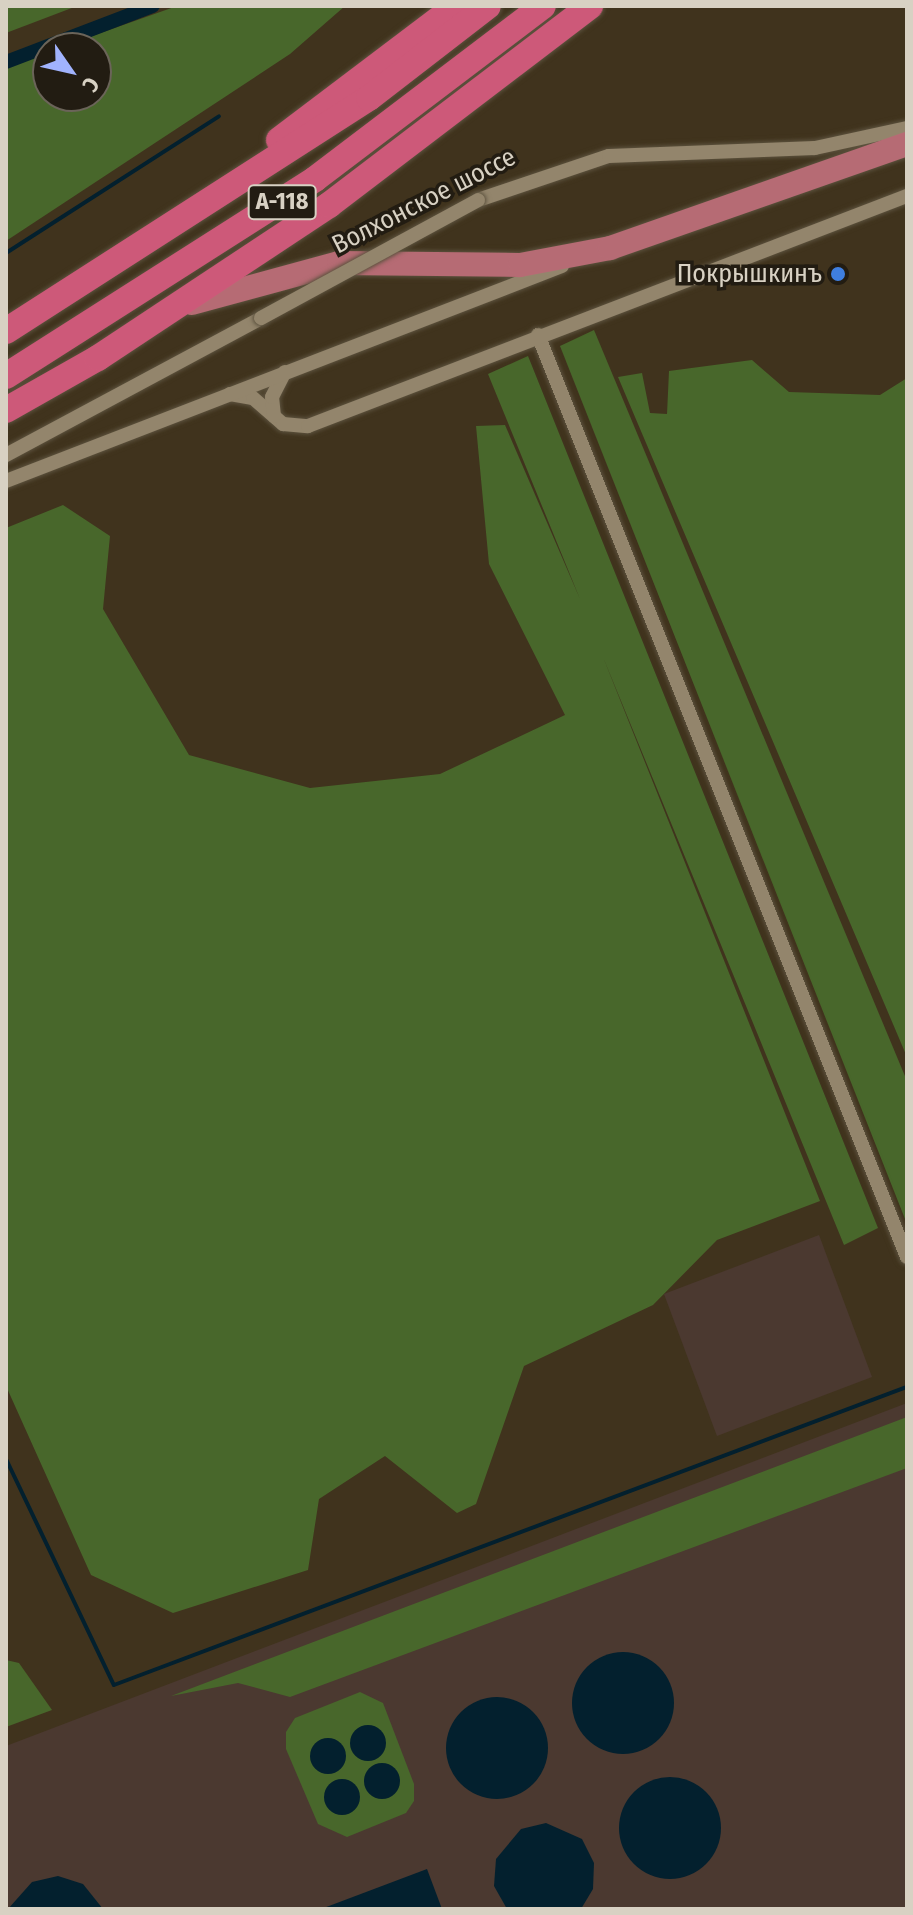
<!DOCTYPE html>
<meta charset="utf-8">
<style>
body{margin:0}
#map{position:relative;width:913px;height:1915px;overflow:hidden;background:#40331d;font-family:"Fira Sans Condensed",sans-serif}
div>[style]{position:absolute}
.industrial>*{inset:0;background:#4b3930}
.green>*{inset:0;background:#48672b}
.water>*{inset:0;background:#03202e}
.round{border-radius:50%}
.stream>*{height:4px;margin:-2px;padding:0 2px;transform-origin:2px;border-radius:2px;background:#03202e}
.canal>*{height:14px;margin:-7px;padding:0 7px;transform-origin:7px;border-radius:7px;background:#03202e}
.roads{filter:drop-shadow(0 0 2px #5c523e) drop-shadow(0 0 2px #5c523e)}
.minor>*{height:14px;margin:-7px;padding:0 7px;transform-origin:7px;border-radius:7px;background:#93856c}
.major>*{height:24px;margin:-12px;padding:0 12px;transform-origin:12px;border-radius:12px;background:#b66b74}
.highway>*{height:26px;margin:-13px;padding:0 13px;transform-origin:13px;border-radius:13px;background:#cd5979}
.bridges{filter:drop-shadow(0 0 2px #5c523e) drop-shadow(0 0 2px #5c523e)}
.minor-bridge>*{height:14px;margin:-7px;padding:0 7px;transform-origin:7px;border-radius:7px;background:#93856c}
.dots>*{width:22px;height:22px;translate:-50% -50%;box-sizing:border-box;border:4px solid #221c12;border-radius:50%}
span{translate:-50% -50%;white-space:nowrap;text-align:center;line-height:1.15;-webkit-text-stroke:7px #221c12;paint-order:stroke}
.shield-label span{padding:2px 6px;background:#221c12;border:2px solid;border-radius:6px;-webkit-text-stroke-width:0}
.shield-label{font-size:24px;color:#d8d1c3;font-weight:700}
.street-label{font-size:26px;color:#d8d1c3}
.poi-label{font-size:26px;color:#d8d1c3}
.right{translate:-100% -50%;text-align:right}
.frame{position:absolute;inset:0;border:8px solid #d8d1c3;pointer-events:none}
.north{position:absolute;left:32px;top:32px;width:80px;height:80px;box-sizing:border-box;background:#221c12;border:2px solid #6b6459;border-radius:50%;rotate:124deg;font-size:22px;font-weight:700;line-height:32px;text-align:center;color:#d8d1c3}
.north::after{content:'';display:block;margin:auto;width:28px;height:36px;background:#a1b3fd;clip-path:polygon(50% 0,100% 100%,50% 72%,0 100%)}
</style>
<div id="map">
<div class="industrial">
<div style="clip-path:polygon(819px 1235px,872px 1377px,717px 1436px,664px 1294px)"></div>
<div style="clip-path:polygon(907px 1403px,907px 1909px,6px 1909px,6px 1746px)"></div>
</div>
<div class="green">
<div style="clip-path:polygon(6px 6px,77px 6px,6px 33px)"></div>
<div style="clip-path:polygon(177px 6px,345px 6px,290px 54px,6px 241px,6px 68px,48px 52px,48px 96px,96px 96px,96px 48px,58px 48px)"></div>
<div style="clip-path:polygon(594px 330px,907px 1081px,907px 1224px,560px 346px)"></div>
<div style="clip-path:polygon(528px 356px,878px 1228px,844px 1245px,603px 657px,820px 1201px,717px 1240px,653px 1305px,524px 1366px,476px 1504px,457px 1513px,385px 1456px,319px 1499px,308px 1570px,173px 1613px,91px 1575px,6px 1386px,6px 528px,63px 505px,110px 536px,103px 609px,189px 755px,310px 788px,440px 774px,565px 715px,489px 564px,476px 426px,505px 425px,580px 599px,488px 374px)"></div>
<div style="clip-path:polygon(752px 360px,789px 392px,880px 395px,907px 378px,907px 1057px,618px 377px,642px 373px,650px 413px,667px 414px,669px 371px)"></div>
<div style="clip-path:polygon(907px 1417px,907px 1468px,290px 1697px,238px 1683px,171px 1696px)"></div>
<div style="clip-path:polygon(6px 1660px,19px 1663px,52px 1710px,6px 1727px)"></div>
<div style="clip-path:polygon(360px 1692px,383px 1703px,414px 1784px,414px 1801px,406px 1813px,347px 1837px,318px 1824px,286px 1749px,286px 1732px,295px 1718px)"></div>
</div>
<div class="water">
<div class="round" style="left:572px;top:1652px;width:102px;height:102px"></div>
<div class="round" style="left:446px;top:1697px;width:102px;height:102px"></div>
<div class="round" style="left:350px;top:1725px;width:36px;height:36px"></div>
<div class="round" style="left:310px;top:1738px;width:36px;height:36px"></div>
<div class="round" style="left:364px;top:1763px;width:36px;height:36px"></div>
<div class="round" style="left:619px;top:1777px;width:102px;height:102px"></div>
<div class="round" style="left:324px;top:1779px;width:36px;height:36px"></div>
<div style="clip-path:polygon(546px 1823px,582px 1839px,594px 1863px,593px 1889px,581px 1909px,507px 1909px,494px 1886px,496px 1859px,521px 1829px)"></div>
<div style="clip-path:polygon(427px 1869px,442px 1909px,321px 1909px)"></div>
<div style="clip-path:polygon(58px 1876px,83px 1884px,103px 1909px,8px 1909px,32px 1882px)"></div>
</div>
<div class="stream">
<div style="left:6px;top:253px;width:253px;rotate:-32.7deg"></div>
<div style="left:6px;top:1459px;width:250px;rotate:64.5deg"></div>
<div style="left:114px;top:1685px;width:847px;rotate:-20.6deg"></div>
</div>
<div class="canal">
<div style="left:6px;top:62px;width:157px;rotate:-20.9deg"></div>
</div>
<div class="roads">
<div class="minor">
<div style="left:478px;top:200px;width:138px;rotate:-18.6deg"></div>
<div style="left:609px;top:156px;width:206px;rotate:-2.2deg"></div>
<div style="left:815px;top:148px;width:94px;rotate:-12.3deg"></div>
<div style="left:538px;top:335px;width:993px;rotate:68.19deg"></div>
<div style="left:230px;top:394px;width:23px;rotate:10deg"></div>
<div style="left:253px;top:398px;width:40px;rotate:41deg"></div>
<div style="left:283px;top:424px;width:25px;rotate:5deg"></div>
<div style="left:308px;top:426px;width:642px;rotate:-21.01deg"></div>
<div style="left:274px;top:416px;width:19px;rotate:-96deg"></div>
<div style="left:272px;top:397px;width:28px;rotate:-63deg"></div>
<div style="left:6px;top:455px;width:289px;rotate:-28.2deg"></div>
<div style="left:6px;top:481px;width:596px;rotate:-21.14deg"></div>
</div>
<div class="major">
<div style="left:192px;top:303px;width:152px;rotate:-15.2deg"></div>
<div style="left:339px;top:263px;width:181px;rotate:0.6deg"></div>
<div style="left:520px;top:265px;width:92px;rotate:-10.7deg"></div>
<div style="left:610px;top:248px;width:315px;rotate:-19.3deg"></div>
</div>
<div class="highway">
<div style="left:279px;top:140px;width:222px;rotate:-37.1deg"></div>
<div style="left:6px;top:331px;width:431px;rotate:-32.7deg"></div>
<div style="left:369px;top:98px;width:150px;rotate:-37.7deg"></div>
<div style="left:6px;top:376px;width:366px;rotate:-32.5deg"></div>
<div style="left:315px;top:179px;width:286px;rotate:-37.2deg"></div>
<div style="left:6px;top:410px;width:106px;rotate:-29.5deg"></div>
<div style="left:98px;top:358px;width:277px;rotate:-33.5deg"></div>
<div style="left:329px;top:205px;width:328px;rotate:-37.3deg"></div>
</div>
</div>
<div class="bridges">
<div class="minor-bridge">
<div style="left:261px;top:318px;width:247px;rotate:-28.5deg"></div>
</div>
</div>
<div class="dots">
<div style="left:838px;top:274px;background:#3f7fe0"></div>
</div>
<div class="shield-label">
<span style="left:282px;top:202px">А-118</span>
</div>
<div class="street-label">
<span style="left:424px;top:201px;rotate:-27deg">Волхонское шоссе</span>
</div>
<div class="poi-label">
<span class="right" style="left:822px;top:274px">Покрышкинъ</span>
</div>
<div class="frame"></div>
<div class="north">С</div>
</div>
